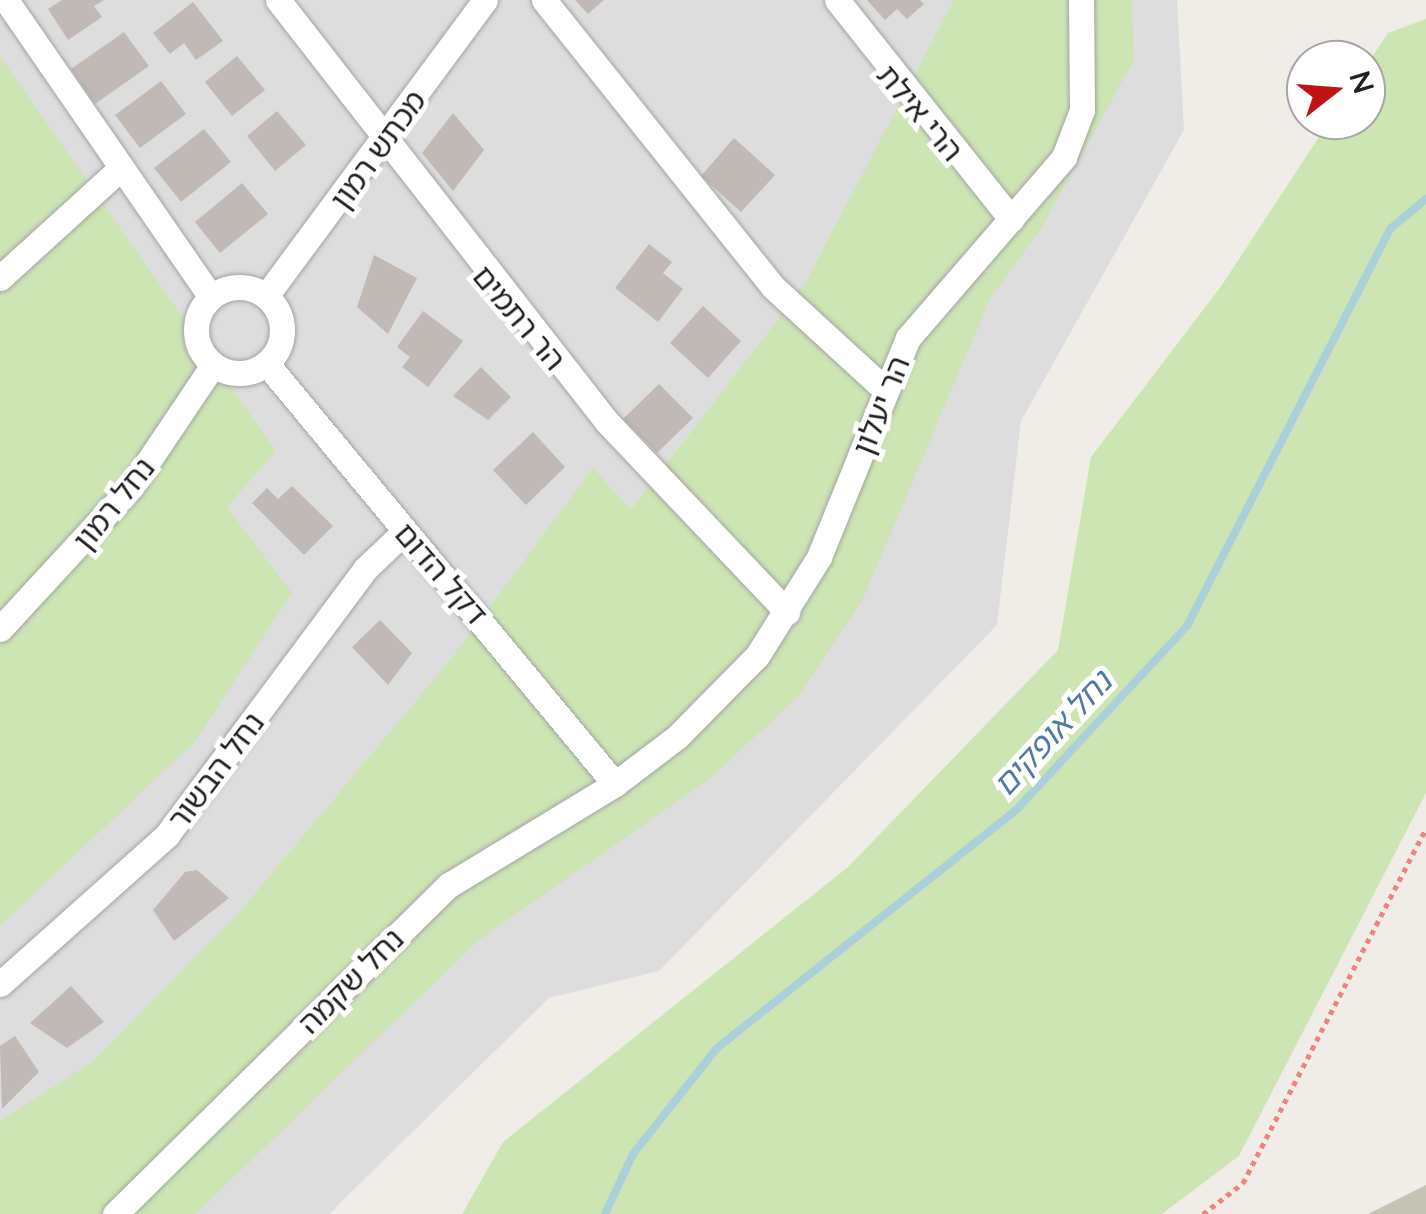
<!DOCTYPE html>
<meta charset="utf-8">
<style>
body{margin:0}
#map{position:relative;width:1426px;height:1214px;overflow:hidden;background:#f0ede8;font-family:Lato,"Noto Sans Hebrew",sans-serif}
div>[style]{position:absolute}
.residential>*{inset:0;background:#deddde}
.construction>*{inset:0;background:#c4c4b4}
.grass>*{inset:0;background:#cde5b3}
.stream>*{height:8px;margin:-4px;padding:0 4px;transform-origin:4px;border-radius:4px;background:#acd0da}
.building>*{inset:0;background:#c0b9b5}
.path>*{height:5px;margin-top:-2.5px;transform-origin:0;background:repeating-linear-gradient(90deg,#ee847b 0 5px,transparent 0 10px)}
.roads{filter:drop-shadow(0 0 2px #a4a4a4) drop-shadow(0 0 2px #a4a4a4)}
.minor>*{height:25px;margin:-12.5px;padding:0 12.5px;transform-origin:12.5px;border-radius:12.5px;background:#fff}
.minor>.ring{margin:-12.5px;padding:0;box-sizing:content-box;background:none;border:25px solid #fff;border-radius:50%}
span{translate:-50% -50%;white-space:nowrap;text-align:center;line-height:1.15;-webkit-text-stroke:10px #fff;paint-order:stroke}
.street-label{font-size:30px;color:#202020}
.water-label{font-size:32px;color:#517aa1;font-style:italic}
.north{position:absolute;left:1286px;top:40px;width:100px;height:100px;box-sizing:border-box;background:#fff;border:2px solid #a6a6a6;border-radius:50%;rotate:73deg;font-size:28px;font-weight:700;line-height:40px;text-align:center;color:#202020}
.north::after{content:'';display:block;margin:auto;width:35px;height:45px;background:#bf1215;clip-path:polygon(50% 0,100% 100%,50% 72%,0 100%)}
</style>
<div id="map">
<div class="residential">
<div style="clip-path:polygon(0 0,1177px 0,1184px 130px,1021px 421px,997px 625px,659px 971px,549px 998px,329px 1214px,0 1214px)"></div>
</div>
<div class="construction">
<div style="clip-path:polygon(1426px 1185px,1426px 1214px,1368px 1214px)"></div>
</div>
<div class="grass">
<div style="clip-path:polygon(954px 0,1132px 0,1134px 60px,1041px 229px,990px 299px,863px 599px,799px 696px,711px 778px,479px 940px,196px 1214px,0 1214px,0 1121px,92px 1062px,236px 916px,450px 660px,593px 468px,631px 510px,803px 287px)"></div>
<div style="clip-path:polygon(1426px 19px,1426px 793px,1239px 1156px,1162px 1214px,462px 1214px,503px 1142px,848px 867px,1058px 650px,1091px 457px,1222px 285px,1330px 120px,1366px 120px,1366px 66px,1388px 33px)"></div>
<div style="clip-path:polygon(0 56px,276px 451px,227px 507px,292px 593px,195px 742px,0 926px)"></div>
</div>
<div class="stream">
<div style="left:605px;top:1214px;width:66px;rotate:-65deg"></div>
<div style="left:633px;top:1154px;width:135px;rotate:-51.6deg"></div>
<div style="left:717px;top:1048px;width:384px;rotate:-38.5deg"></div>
<div style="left:1017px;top:809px;width:250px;rotate:-47.1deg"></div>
<div style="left:1187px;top:626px;width:446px;rotate:-62.9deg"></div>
<div style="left:1390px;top:229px;width:47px;rotate:-39.8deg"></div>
</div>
<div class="building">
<div style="clip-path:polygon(62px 0,104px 0,94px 6px,102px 17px,68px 40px,48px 9px)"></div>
<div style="clip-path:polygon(575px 0,604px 0,588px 14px)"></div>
<div style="clip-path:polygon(867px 0,920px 0,924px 4px,907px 19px,897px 9px,885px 20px)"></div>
<div style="clip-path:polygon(193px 2px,223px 41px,196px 60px,184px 43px,170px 54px,153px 33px)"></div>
<div style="clip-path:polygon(124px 32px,149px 66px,95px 104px,71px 69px)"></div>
<div style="clip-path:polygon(237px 56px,265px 90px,232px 116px,205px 82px)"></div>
<div style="clip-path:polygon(161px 81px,186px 114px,140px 148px,115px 115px)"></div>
<div style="clip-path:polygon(277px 111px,306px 145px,275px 171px,247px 136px)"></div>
<div style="clip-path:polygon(453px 113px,484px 150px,453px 191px,422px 153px)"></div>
<div style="clip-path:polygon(204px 129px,231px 162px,181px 202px,154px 168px)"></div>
<div style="clip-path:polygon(734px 138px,775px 175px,741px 212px,701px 176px)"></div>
<div style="clip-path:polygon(242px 183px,268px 214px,220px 253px,195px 222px)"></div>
<div style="clip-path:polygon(649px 244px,672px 262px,663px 273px,683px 289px,658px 322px,615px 288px)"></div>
<div style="clip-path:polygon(374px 255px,417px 278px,388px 334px,357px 307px)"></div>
<div style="clip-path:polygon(703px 306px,741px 341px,708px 378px,670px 343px)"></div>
<div style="clip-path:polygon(423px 311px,463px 341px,428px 387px,402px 367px,410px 357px,397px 347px)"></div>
<div style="clip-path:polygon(481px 367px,511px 397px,488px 420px,453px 396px)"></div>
<div style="clip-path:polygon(659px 384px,693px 418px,657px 453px,623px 419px)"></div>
<div style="clip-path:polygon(533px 432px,565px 467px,526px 505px,493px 470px)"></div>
<div style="clip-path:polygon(292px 486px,333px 526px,304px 555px,252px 503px,267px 488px,278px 499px)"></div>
<div style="clip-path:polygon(380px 620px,412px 653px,388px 685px,352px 647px)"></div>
<div style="clip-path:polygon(197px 870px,229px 898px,174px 941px,153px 910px,185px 872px)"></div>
<div style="clip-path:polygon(71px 986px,104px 1022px,67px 1048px,30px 1023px)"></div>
<div style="clip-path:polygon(15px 1036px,39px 1072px,2px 1109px,0 1046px)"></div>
</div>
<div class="path">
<div style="left:1203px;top:1214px;width:51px;rotate:-37.8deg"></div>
<div style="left:1243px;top:1183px;width:399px;rotate:-62.7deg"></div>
</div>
<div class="roads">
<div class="minor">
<div style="left:6px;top:0;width:361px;rotate:55.4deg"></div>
<div style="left:278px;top:0;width:535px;rotate:52.06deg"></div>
<div style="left:607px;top:422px;width:262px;rotate:46.5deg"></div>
<div style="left:544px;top:0;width:367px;rotate:51.4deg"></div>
<div style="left:773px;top:287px;width:148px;rotate:42.5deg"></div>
<div style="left:837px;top:0;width:280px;rotate:51.5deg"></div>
<div style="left:0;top:278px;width:164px;rotate:-42.3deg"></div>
<div class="ring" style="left:196px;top:287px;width:61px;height:61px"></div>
<div style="left:266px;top:296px;width:368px;rotate:-53.5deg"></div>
<div style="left:267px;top:364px;width:545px;rotate:50.36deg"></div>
<div style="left:0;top:629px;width:193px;rotate:-47.3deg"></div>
<div style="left:131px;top:487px;width:147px;rotate:-56.1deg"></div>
<div style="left:0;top:984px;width:224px;rotate:-41.7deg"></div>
<div style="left:167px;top:835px;width:332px;rotate:-53.3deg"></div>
<div style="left:365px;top:569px;width:54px;rotate:-43.5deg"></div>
<div style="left:115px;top:1214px;width:469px;rotate:-44.6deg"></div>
<div style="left:449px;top:885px;width:194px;rotate:-31.3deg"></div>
<div style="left:615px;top:784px;width:78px;rotate:-37.2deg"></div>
<div style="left:677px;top:737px;width:114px;rotate:-45.4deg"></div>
<div style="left:757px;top:656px;width:117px;rotate:-57.9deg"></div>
<div style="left:819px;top:557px;width:236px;rotate:-67.9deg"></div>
<div style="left:908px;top:338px;width:239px;rotate:-49.2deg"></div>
<div style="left:1064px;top:157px;width:50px;rotate:-69deg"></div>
<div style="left:1082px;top:110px;width:110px;rotate:-90.5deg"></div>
</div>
</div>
<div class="street-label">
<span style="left:921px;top:112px;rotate:50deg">הרי אילת</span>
<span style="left:377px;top:149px;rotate:-54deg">מכתש רמון</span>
<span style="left:520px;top:317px;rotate:50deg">הר רתמים</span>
<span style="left:880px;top:405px;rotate:-68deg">הר יעלון</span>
<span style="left:113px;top:503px;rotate:-51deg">נחל רמון</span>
<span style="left:442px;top:573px;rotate:49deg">דקל הדום</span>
<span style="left:215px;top:770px;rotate:-53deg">נחל הבשור</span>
<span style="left:350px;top:980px;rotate:-45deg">נחל שקמה</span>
</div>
<div class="water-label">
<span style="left:1052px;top:733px;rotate:-47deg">נחל אופקים</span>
</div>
<div class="north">N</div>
</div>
